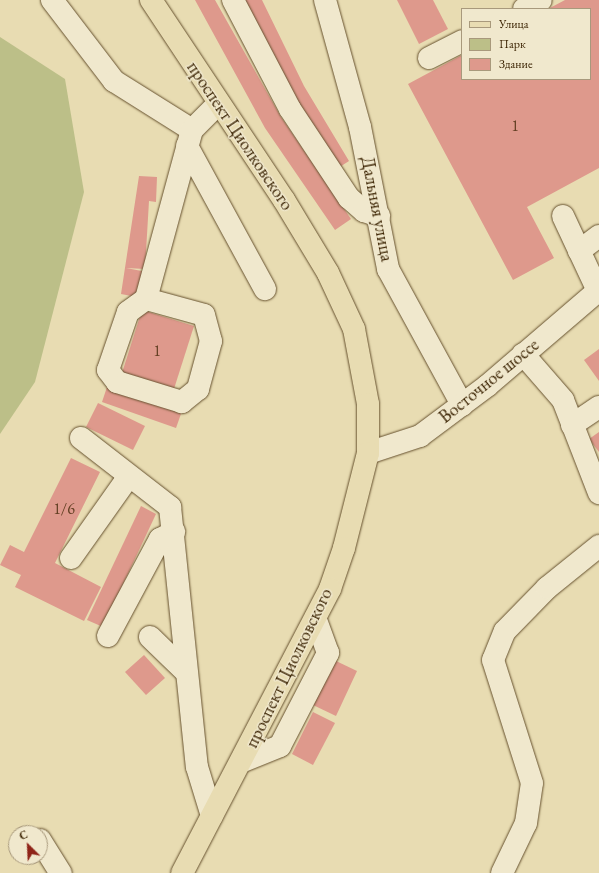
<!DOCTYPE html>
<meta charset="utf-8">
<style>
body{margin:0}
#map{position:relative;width:599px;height:873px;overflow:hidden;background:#e8dcb2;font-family:"EB Garamond",serif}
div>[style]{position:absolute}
.green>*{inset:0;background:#bcbf88}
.building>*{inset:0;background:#de998c}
.roads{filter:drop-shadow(0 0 1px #66512e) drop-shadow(0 0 1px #66512e)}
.minor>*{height:22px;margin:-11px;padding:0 11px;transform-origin:11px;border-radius:11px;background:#f0e8cd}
.major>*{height:22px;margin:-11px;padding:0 11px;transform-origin:11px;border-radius:11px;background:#e8dcb2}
span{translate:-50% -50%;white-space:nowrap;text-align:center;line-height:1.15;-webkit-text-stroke:3px #f0e8cd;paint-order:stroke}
.number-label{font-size:16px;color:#644024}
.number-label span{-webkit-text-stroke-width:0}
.street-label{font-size:18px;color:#3b2302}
.legend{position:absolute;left:461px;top:8px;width:130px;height:72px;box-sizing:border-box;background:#f0e8cd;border:1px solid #a8997c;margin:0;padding:5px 7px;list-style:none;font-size:12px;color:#3b2302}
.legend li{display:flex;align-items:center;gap:8px;height:20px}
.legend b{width:20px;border:1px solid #a8997c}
.north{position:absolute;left:8px;top:825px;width:40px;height:40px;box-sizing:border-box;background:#f0e8cd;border:1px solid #a8997c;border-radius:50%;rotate:336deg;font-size:11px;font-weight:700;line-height:16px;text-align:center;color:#3b2302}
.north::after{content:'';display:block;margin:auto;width:14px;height:18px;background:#8f2418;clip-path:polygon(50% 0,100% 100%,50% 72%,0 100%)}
</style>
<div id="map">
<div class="green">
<div style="clip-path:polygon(0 37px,65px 79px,84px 192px,35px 382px,0 434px)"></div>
</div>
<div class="building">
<div style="clip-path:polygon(195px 0,215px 0,281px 117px,351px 219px,335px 230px,265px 128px)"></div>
<div style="clip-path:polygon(244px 0,262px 0,304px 86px,349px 161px,335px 170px,290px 95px)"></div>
<div style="clip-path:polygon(397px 0,433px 0,448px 29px,419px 44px)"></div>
<div style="clip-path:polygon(565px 0,599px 0,599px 168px,527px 207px,554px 258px,513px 280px,408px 84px,462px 55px,462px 79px,590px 79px,590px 9px,548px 9px)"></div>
<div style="clip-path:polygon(139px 176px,157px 177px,156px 202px,149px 201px,145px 269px,126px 268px,147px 272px,142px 298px,121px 294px)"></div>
<div style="clip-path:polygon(142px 310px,194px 326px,173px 392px,121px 376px)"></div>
<div style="clip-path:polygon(599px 349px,599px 381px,584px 360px)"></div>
<div style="clip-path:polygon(108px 384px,182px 411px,176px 428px,102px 402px)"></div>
<div style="clip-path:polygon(98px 403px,145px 426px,133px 450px,86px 427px)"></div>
<div style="clip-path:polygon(599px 432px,599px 452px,589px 439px)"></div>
<div style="clip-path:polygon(71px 458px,100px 472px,55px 563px,101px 587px,84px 621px,15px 587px,21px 575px,0 565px,10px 545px,24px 552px)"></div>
<div style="clip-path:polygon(141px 506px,156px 514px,103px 627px,87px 620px)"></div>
<div style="clip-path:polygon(144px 655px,165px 678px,146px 695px,125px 672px)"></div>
<div style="clip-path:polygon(334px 660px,357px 671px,336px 716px,313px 705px)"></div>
<div style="clip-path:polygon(313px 712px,335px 723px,313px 765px,292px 754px)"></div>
</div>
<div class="roads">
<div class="minor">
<div style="left:52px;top:0;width:102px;rotate:52.6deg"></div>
<div style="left:114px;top:81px;width:92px;rotate:32.1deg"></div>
<div style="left:233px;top:0;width:123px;rotate:62.4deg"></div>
<div style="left:290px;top:109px;width:107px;rotate:56.5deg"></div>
<div style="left:349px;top:198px;width:20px;rotate:41deg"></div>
<div style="left:364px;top:211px;width:16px;rotate:18deg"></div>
<div style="left:325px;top:0;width:132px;rotate:74.6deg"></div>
<div style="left:360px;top:127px;width:145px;rotate:78.8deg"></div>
<div style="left:388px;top:269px;width:155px;rotate:61.4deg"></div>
<div style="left:524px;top:9px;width:19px;rotate:-28deg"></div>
<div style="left:429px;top:58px;width:37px;rotate:-27deg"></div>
<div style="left:187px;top:146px;width:163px;rotate:61.4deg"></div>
<div style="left:563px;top:216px;width:83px;rotate:65deg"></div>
<div style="left:579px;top:251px;width:25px;rotate:-37deg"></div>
<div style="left:146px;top:299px;width:60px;rotate:15.4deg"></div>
<div style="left:204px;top:315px;width:27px;rotate:75deg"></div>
<div style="left:211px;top:341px;width:50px;rotate:105.2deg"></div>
<div style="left:198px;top:389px;width:21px;rotate:141deg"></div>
<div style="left:182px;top:402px;width:68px;rotate:-162.9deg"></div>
<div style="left:117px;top:382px;width:15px;rotate:-127deg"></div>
<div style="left:108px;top:370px;width:61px;rotate:-71deg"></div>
<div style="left:128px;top:312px;width:22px;rotate:-36deg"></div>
<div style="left:146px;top:299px;width:175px;rotate:-74.8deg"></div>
<div style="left:192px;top:130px;width:37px;rotate:-45deg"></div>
<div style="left:523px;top:354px;width:61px;rotate:49deg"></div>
<div style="left:563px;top:400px;width:100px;rotate:68.8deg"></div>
<div style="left:572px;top:425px;width:32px;rotate:-34deg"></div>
<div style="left:81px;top:438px;width:113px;rotate:37.8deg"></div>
<div style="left:170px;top:507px;width:261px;rotate:84.1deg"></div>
<div style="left:197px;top:767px;width:51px;rotate:73deg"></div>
<div style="left:368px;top:453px;width:55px;rotate:-18.1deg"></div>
<div style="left:420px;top:436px;width:84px;rotate:-36.7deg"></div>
<div style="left:487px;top:386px;width:148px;rotate:-40.6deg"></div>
<div style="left:71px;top:558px;width:100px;rotate:-54.7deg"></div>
<div style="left:108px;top:636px;width:110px;rotate:-61.8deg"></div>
<div style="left:160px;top:539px;width:16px;rotate:-27deg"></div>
<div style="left:150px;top:637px;width:49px;rotate:44.2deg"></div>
<div style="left:243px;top:761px;width:40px;rotate:-22deg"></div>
<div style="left:280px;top:746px;width:105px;rotate:-62.7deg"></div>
<div style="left:328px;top:653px;width:37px;rotate:-110deg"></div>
<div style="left:40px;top:840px;width:39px;rotate:58deg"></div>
<div style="left:502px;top:873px;width:55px;rotate:-64.4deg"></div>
<div style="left:526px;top:823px;width:40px;rotate:-81.5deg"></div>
<div style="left:532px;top:783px;width:129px;rotate:-107.6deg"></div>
<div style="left:493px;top:660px;width:31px;rotate:-68deg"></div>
<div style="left:505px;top:631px;width:60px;rotate:-45.7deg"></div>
<div style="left:547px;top:588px;width:67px;rotate:-38.9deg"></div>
</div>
<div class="major">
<div style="left:151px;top:0;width:240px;rotate:56.4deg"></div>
<div style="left:284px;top:200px;width:85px;rotate:58.9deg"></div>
<div style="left:328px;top:273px;width:62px;rotate:65.1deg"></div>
<div style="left:354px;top:329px;width:76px;rotate:79.4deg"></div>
<div style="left:368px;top:404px;width:49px;rotate:90deg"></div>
<div style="left:368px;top:453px;width:98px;rotate:104.2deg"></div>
<div style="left:344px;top:548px;width:43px;rotate:108.9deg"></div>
<div style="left:330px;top:589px;width:320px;rotate:117.5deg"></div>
</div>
</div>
<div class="number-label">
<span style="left:515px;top:126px">1</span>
<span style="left:157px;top:351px">1</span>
<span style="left:64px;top:509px">1/6</span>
</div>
<div class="street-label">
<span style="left:240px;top:136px;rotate:56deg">проспект Циолковского</span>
<span style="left:377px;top:209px;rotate:79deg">Дальняя улица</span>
<span style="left:489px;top:381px;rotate:-39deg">Восточное шоссе</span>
<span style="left:289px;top:668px;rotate:-64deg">проспект Циолковского</span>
</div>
<ul class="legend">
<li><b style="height:5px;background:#e8dcb2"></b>Улица</li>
<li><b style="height:11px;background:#bcbf88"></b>Парк</li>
<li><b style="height:11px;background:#de998c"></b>Здание</li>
</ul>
<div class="north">С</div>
</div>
